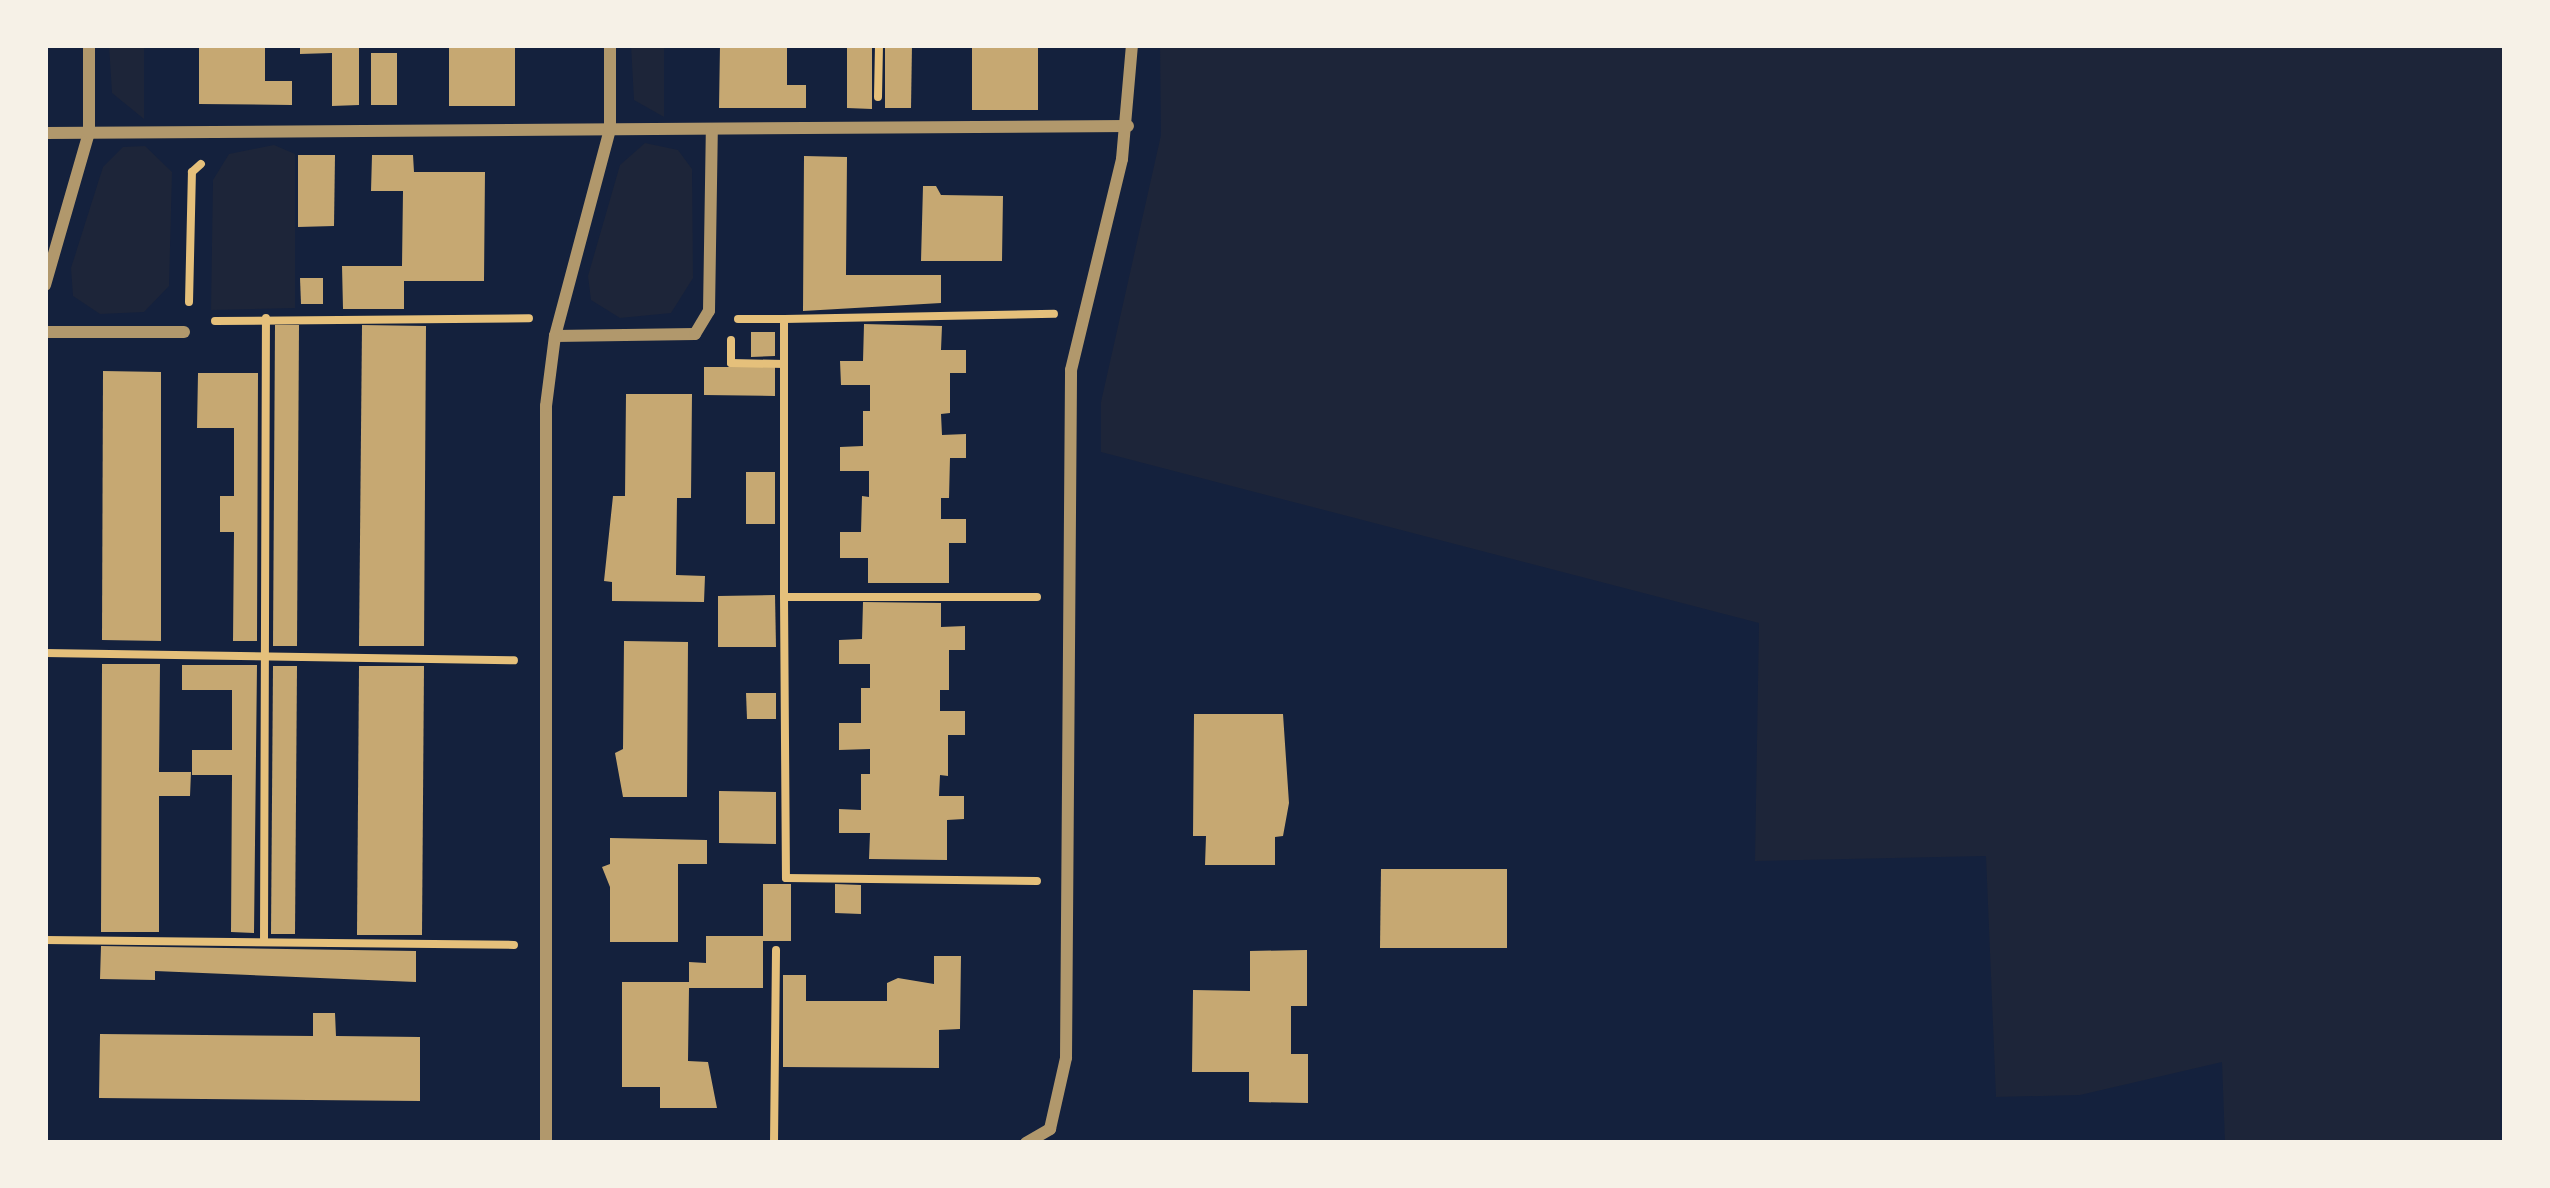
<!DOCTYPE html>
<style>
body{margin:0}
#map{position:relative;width:2550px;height:1188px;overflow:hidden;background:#14213d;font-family:"Asap Condensed",sans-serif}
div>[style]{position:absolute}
.green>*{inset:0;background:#1d2539}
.building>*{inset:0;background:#c6a872}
.path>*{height:8px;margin:-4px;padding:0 4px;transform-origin:4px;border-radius:4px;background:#e5c07b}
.minor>*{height:12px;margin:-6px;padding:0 6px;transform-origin:6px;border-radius:6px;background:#b1986c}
span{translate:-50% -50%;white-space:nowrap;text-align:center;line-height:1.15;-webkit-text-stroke:10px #f6f1e7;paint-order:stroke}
.frame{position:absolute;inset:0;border:48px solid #f6f1e7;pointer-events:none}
</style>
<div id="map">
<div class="green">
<div style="clip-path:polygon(109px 45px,144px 45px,144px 119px,112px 93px)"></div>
<div style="clip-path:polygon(631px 45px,664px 45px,664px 117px,634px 100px)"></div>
<div style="clip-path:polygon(1160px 45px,2505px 45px,2500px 1143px,2225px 1143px,2222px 1062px,2080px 1095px,1996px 1097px,1986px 856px,1755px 861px,1759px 623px,1101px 452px,1101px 402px,1161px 135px)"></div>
<div style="clip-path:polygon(645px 143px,678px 150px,692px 169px,693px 278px,671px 313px,620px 318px,591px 300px,588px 276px,620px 165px)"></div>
<div style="clip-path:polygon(274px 145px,295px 154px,295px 308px,211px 310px,213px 180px,229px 154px)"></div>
<div style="clip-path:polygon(145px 146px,172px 172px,169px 286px,144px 312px,100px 314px,73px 296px,71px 268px,103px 167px,123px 147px)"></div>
</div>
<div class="building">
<div style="clip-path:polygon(199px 45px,265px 45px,265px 81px,292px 81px,292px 105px,199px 104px)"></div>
<div style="clip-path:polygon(300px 45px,359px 45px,359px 105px,332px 106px,332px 53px,300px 54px)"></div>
<div style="clip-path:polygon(449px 45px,515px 45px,515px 106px,449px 106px)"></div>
<div style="clip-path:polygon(720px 45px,787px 45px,787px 85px,806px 85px,806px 108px,719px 108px)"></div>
<div style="clip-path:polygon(847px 45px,872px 45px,872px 109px,847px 108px)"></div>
<div style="clip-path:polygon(885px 45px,912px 45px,911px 108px,885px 108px)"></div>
<div style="clip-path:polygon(972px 45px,1038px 45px,1038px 110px,972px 110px)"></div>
<div style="clip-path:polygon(371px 53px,397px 53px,397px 105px,371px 105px)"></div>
<div style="clip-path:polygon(298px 155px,335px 155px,334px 226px,298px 227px)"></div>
<div style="clip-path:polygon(372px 155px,413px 155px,414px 172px,485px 172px,484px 281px,404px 281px,404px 309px,343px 309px,342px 266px,402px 266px,403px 191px,371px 191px)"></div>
<div style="clip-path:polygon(804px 156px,847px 157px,846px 275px,941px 275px,941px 303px,803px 311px)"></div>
<div style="clip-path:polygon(923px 186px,936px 186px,941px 195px,1003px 196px,1002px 261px,921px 261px)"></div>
<div style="clip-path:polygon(300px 278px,323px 278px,323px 304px,301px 304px)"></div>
<div style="clip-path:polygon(864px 324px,942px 326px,941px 350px,966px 350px,966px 373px,950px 373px,950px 413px,941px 414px,942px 435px,966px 434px,966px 458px,950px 458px,949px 498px,941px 498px,941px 519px,966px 519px,966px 543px,949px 543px,949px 583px,868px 583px,868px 558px,840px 558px,840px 532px,861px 532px,862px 496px,869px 497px,869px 471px,840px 471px,840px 447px,863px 446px,863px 411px,870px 411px,870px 385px,841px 385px,840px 361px,863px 361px)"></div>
<div style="clip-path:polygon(275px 325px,299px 325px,297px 646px,273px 646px)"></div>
<div style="clip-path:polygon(362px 325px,426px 326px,424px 646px,359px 646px)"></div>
<div style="clip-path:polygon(751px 332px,775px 332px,775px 356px,751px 357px)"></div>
<div style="clip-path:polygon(704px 367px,775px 367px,775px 396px,704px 395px)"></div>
<div style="clip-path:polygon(103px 371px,161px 372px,161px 641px,102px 640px)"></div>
<div style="clip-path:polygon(198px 373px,258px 373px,257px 641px,233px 641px,234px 532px,220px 532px,220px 496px,234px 496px,234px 428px,197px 428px)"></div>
<div style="clip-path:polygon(626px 394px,692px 394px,691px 498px,677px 498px,676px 575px,705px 576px,704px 602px,612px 601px,612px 582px,604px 581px,613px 496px,625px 496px)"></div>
<div style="clip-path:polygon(746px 472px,775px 472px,775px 524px,746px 524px)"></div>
<div style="clip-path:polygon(775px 595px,776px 647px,718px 647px,718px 596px)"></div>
<div style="clip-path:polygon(863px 602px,941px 603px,941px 627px,965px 626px,965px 650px,949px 650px,949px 690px,940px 690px,940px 711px,965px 711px,965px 735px,948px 735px,948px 776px,940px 775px,939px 796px,964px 796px,964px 819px,947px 820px,947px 860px,869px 859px,870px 833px,839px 833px,839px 809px,861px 810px,861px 774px,870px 774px,870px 749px,839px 750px,839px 723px,861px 723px,861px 688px,870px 688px,870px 664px,839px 664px,839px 640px,862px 639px)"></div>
<div style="clip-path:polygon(624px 641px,688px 642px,687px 797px,623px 797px,615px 753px,623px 749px)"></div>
<div style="clip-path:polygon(102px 664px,160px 664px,159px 772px,191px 772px,190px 796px,159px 796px,159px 932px,101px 932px)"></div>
<div style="clip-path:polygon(182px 665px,257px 665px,254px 933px,231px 932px,232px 775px,192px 775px,192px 750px,232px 750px,232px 690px,182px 690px)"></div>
<div style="clip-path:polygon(273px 666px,297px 666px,295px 934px,271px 934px)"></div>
<div style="clip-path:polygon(359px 666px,424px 666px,422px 935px,357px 935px)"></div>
<div style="clip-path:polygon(746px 693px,776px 693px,776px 719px,747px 719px)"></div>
<div style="clip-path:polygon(1194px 714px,1283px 714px,1289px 803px,1283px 836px,1275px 837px,1275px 865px,1205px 865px,1206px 836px,1193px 836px)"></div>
<div style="clip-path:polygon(719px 791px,776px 792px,776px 844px,719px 843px)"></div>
<div style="clip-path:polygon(610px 838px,707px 840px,707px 864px,678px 864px,678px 942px,610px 942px,610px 887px,602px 867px,610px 864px)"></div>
<div style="clip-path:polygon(1381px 869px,1507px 869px,1507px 948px,1380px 948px)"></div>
<div style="clip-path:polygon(763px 884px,791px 884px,791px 941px,763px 941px,763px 988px,689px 988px,688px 1061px,708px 1062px,717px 1108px,660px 1108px,660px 1087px,622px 1087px,622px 982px,689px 982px,689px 962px,706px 963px,706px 936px,763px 936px)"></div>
<div style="clip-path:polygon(835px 884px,861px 885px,861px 914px,835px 913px)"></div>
<div style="clip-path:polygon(101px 946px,416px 951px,416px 982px,155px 971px,155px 980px,100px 979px)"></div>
<div style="clip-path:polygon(1307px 950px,1307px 1006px,1291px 1006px,1291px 1054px,1308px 1054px,1308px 1103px,1249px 1102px,1249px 1072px,1192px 1072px,1193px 990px,1250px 991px,1250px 951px)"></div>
<div style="clip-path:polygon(934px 956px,961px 956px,960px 1029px,939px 1030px,939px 1068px,783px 1067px,783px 975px,806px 975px,806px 1001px,887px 1001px,887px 983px,898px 978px,934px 984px)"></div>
<div style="clip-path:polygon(313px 1013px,335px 1013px,336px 1036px,420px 1037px,420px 1101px,99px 1098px,100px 1034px,313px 1036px)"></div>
</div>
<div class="path">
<div style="left:878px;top:97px;width:52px;rotate:-88.9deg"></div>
<div style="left:189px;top:302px;width:130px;rotate:-88.7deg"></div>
<div style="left:192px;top:172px;width:12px;rotate:-42deg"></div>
<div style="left:738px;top:319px;width:46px"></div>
<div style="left:215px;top:321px;width:314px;rotate:-0.5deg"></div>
<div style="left:731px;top:340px;width:23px;rotate:90deg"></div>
<div style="left:731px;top:363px;width:53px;rotate:1.1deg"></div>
<div style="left:784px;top:597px;width:281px;rotate:89.6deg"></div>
<div style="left:786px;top:878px;width:251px;rotate:0.7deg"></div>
<div style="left:1037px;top:597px;width:253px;rotate:180deg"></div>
<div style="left:784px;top:597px;width:278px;rotate:-90deg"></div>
<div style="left:784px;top:319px;width:270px;rotate:-1.1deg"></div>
<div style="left:45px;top:653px;width:469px;rotate:0.9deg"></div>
<div style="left:45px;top:940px;width:469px;rotate:0.6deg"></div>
<div style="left:264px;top:942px;width:624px;rotate:-89.82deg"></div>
<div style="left:774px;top:1143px;width:193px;rotate:-89.4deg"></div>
</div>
<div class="minor">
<div style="left:45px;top:133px;width:1083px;rotate:-0.37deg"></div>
<div style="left:45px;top:285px;width:158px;rotate:-73.9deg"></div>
<div style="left:89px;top:133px;width:88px;rotate:-90deg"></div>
<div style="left:45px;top:332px;width:139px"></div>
<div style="left:555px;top:336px;width:140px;rotate:-0.8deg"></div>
<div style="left:695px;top:334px;width:27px;rotate:-59deg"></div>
<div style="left:709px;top:311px;width:182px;rotate:-89.1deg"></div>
<div style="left:546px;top:1143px;width:737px;rotate:-90deg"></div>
<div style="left:546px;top:406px;width:71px;rotate:-82.7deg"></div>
<div style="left:555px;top:336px;width:213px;rotate:-75.1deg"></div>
<div style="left:610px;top:130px;width:85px;rotate:-90deg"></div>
<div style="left:1026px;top:1143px;width:28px;rotate:-30deg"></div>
<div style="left:1050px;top:1129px;width:73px;rotate:-77.3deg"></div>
<div style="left:1066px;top:1058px;width:688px;rotate:-89.58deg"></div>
<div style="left:1071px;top:370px;width:217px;rotate:-76.4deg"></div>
<div style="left:1122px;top:159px;width:114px;rotate:-85deg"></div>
</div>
<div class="frame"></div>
</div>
